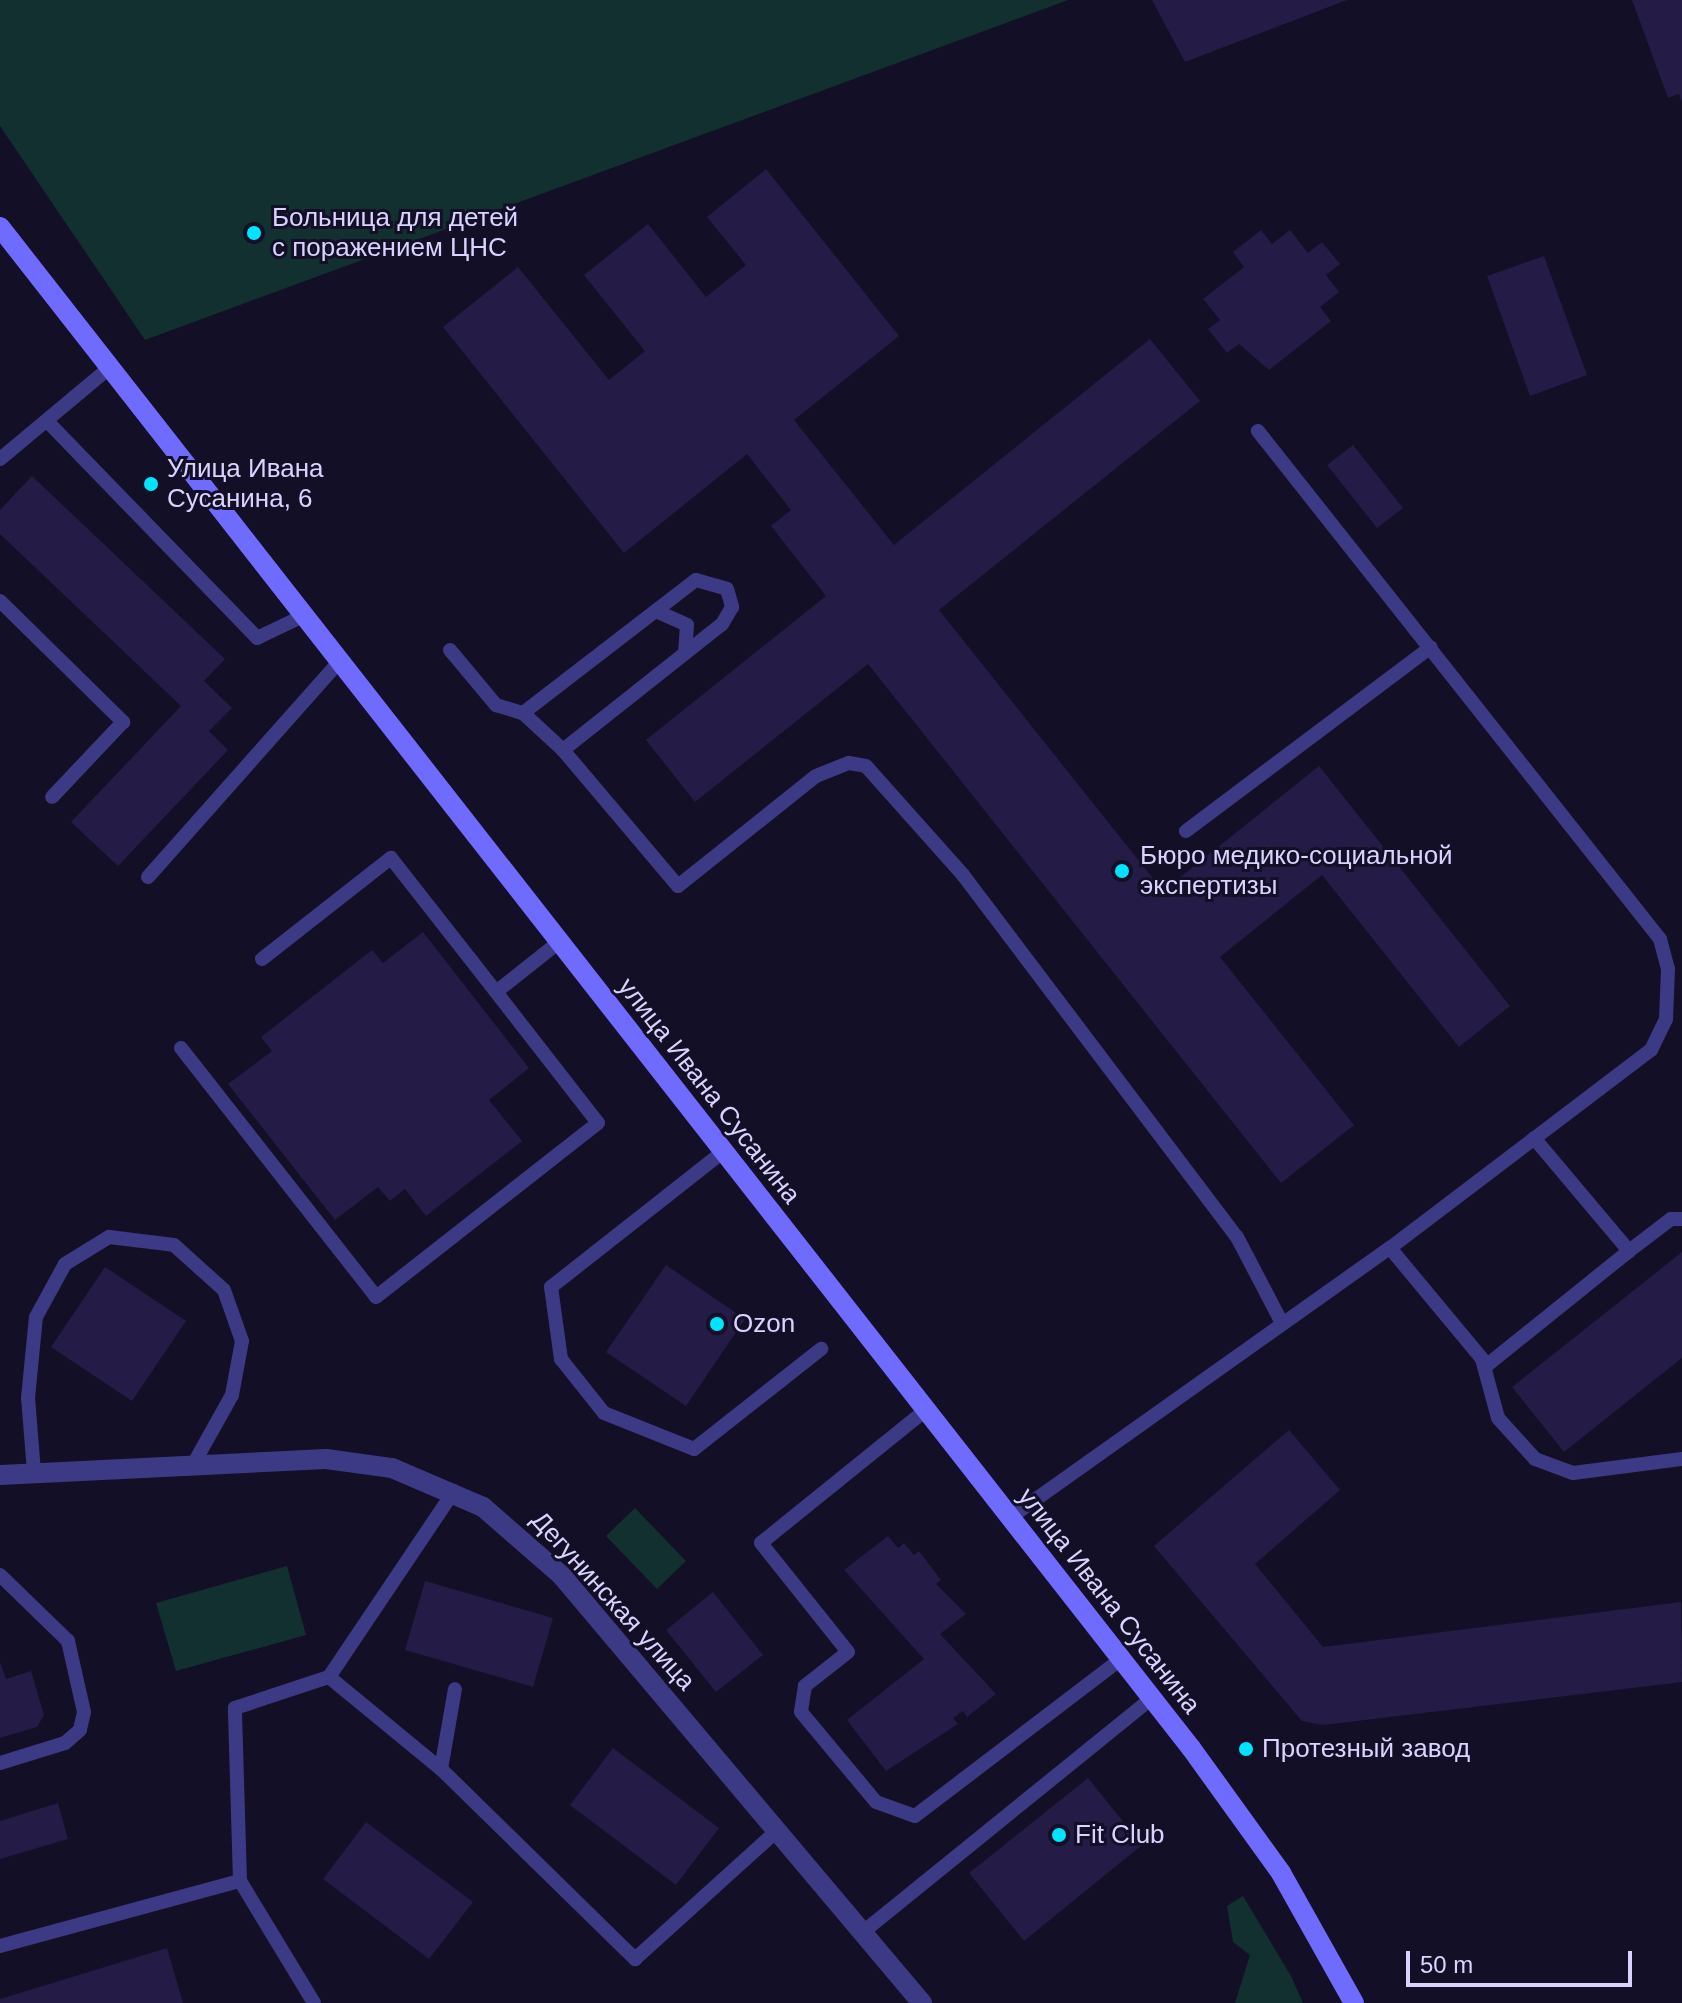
<!DOCTYPE html>
<meta charset="utf-8">
<style>
body{margin:0}
#map{position:relative;width:1682px;height:2003px;overflow:hidden;background:#130f26;font-family:Arial,sans-serif}
div>[style]{position:absolute}
.green>*{inset:0;background:#12302f}
.building>*{inset:0;background:#241b47}
.lane>*{height:14px;margin:-7px;padding:0 7px;transform-origin:7px;border-radius:7px;background:#3d3a85}
.street>*{height:20px;margin:-10px;padding:0 10px;transform-origin:10px;border-radius:10px;background:#3d3a85}
.secondary>*{height:20px;margin:-10px;padding:0 10px;transform-origin:10px;border-radius:10px;background:#6f6bff}
.dots>*{width:22px;height:22px;translate:-50% -50%;box-sizing:border-box;border:4px solid #130f26;border-radius:50%}
span{translate:-50% -50%;white-space:nowrap;text-align:center;line-height:1.15;-webkit-text-stroke:6px #130f26;paint-order:stroke}
.poi-label{font-size:26px;color:#d9d4ff}
.left{translate:0 -50%;text-align:left}
.street-label{font-size:26px;color:#d9d4ff}
.scale{position:absolute;left:1406px;top:1951px;width:226px;height:36px;box-sizing:border-box;border:4px solid #d9d4ff;border-top:0;padding-left:10px;font-size:24px;line-height:28px;white-space:nowrap;color:#d9d4ff;-webkit-text-stroke:6px #130f26;paint-order:stroke}
</style>
<div id="map">
<div class="green">
<div style="clip-path:polygon(0 0,1068px 0,145px 340px,0 126px)"></div>
<div style="clip-path:polygon(635px 1508px,686px 1561px,657px 1589px,606px 1536px)"></div>
<div style="clip-path:polygon(287px 1566px,306px 1635px,176px 1671px,156px 1603px)"></div>
<div style="clip-path:polygon(1243px 1896px,1291px 1976px,1303px 2003px,1235px 2003px,1250px 1955px,1233px 1942px,1227px 1906px)"></div>
</div>
<div class="building">
<div style="clip-path:polygon(1152px 0,1347px 0,1185px 62px)"></div>
<div style="clip-path:polygon(1632px 0,1682px 0,1682px 102px,1679px 94px,1668px 98px)"></div>
<div style="clip-path:polygon(766px 169px,899px 336px,794px 420px,894px 545px,1150px 339px,1200px 401px,939px 610px,1163px 891px,1319px 766px,1510px 1006px,1459px 1047px,1322px 875px,1220px 957px,1354px 1125px,1281px 1183px,868px 664px,695px 802px,646px 740px,826px 596px,771px 526px,791px 510px,747px 454px,624px 553px,443px 327px,518px 267px,609px 380px,645px 351px,584px 275px,648px 224px,706px 297px,746px 265px,707px 217px)"></div>
<div style="clip-path:polygon(1261px 230px,1272px 244px,1290px 230px,1308px 253px,1322px 242px,1340px 264px,1326px 275px,1339px 292px,1320px 307px,1331px 321px,1269px 370px,1239px 344px,1227px 353px,1208px 329px,1220px 320px,1203px 299px,1244px 267px,1233px 252px)"></div>
<div style="clip-path:polygon(1544px 256px,1587px 375px,1530px 396px,1487px 276px)"></div>
<div style="clip-path:polygon(1353px 445px,1403px 508px,1377px 528px,1327px 465px)"></div>
<div style="clip-path:polygon(32px 476px,225px 659px,204px 681px,232px 708px,209px 731px,228px 750px,118px 866px,71px 822px,181px 706px,0 534px,0 510px)"></div>
<div style="clip-path:polygon(423px 932px,529px 1068px,489px 1100px,522px 1141px,426px 1216px,405px 1189px,390px 1201px,378px 1187px,335px 1220px,228px 1084px,272px 1051px,261px 1037px,372px 950px,383px 963px)"></div>
<div style="clip-path:polygon(1682px 1252px,1682px 1358px,1564px 1452px,1512px 1387px)"></div>
<div style="clip-path:polygon(666px 1265px,745px 1319px,686px 1406px,606px 1352px)"></div>
<div style="clip-path:polygon(105px 1267px,186px 1321px,132px 1401px,51px 1347px)"></div>
<div style="clip-path:polygon(1289px 1430px,1340px 1490px,1255px 1564px,1323px 1647px,1681px 1602px,1682px 1682px,1323px 1725px,1302px 1721px,1154px 1546px)"></div>
<div style="clip-path:polygon(888px 1536px,898px 1548px,904px 1543px,914px 1555px,919px 1551px,941px 1580px,936px 1584px,966px 1614px,940px 1634px,996px 1694px,967px 1717px,963px 1711px,953px 1718px,958px 1724px,886px 1771px,847px 1720px,924px 1659px,844px 1570px)"></div>
<div style="clip-path:polygon(425px 1581px,553px 1618px,533px 1687px,405px 1650px)"></div>
<div style="clip-path:polygon(713px 1592px,763px 1655px,716px 1692px,666px 1630px)"></div>
<div style="clip-path:polygon(0 1662px,6px 1679px,31px 1671px,44px 1715px,37px 1727px,0 1738px)"></div>
<div style="clip-path:polygon(613px 1748px,719px 1828px,676px 1885px,570px 1805px)"></div>
<div style="clip-path:polygon(1088px 1778px,1142px 1845px,1024px 1941px,969px 1873px)"></div>
<div style="clip-path:polygon(58px 1803px,68px 1839px,0 1859px,0 1821px)"></div>
<div style="clip-path:polygon(366px 1822px,473px 1902px,429px 1959px,323px 1879px)"></div>
<div style="clip-path:polygon(167px 1948px,183px 2003px,0 2003px,0 1999px)"></div>
</div>
<div class="lane">
<div style="left:47px;top:421px;width:302px;rotate:45.9deg"></div>
<div style="left:257px;top:638px;width:51px;rotate:-25.6deg"></div>
<div style="left:0;top:459px;width:141px;rotate:-39.8deg"></div>
<div style="left:0;top:601px;width:173px;rotate:44.5deg"></div>
<div style="left:123px;top:722px;width:103px;rotate:133.4deg"></div>
<div style="left:656px;top:611px;width:34px;rotate:24deg"></div>
<div style="left:687px;top:625px;width:28px;rotate:94deg"></div>
<div style="left:450px;top:650px;width:72px;rotate:50.1deg"></div>
<div style="left:496px;top:705px;width:28px;rotate:17deg"></div>
<div style="left:523px;top:713px;width:54px;rotate:42.8deg"></div>
<div style="left:563px;top:750px;width:178px;rotate:49.8deg"></div>
<div style="left:678px;top:886px;width:176px;rotate:-38.6deg"></div>
<div style="left:816px;top:776px;width:35px;rotate:-22deg"></div>
<div style="left:849px;top:763px;width:17px;rotate:10deg"></div>
<div style="left:866px;top:766px;width:146px;rotate:48.3deg"></div>
<div style="left:963px;top:875px;width:454px;rotate:52.9deg"></div>
<div style="left:1237px;top:1237px;width:95px;rotate:62.4deg"></div>
<div style="left:523px;top:713px;width:218px;rotate:-37.6deg"></div>
<div style="left:696px;top:580px;width:32px;rotate:16deg"></div>
<div style="left:727px;top:589px;width:19px;rotate:74deg"></div>
<div style="left:732px;top:607px;width:20px;rotate:120deg"></div>
<div style="left:722px;top:624px;width:203px;rotate:141.6deg"></div>
<div style="left:1186px;top:831px;width:306px;rotate:-36.9deg"></div>
<div style="left:148px;top:877px;width:288px;rotate:-48.4deg"></div>
<div style="left:262px;top:959px;width:164px;rotate:-38.1deg"></div>
<div style="left:391px;top:858px;width:170px;rotate:51.9deg"></div>
<div style="left:496px;top:992px;width:80px;rotate:-38.4deg"></div>
<div style="left:181px;top:1048px;width:316px;rotate:51.9deg"></div>
<div style="left:376px;top:1297px;width:282px;rotate:-38.1deg"></div>
<div style="left:598px;top:1123px;width:166px;rotate:-127.9deg"></div>
<div style="left:1534px;top:1138px;width:148px;rotate:49.9deg"></div>
<div style="left:1629px;top:1251px;width:53px;rotate:-37.3deg"></div>
<div style="left:1671px;top:1219px;width:11px"></div>
<div style="left:724px;top:1151px;width:220px;rotate:141.8deg"></div>
<div style="left:551px;top:1287px;width:73px;rotate:82.1deg"></div>
<div style="left:561px;top:1359px;width:69px;rotate:51.5deg"></div>
<div style="left:604px;top:1413px;width:97px;rotate:21.8deg"></div>
<div style="left:694px;top:1449px;width:162px;rotate:-38.2deg"></div>
<div style="left:1390px;top:1248px;width:144px;rotate:50.3deg"></div>
<div style="left:1482px;top:1359px;width:61px;rotate:74.8deg"></div>
<div style="left:1498px;top:1418px;width:55px;rotate:47.9deg"></div>
<div style="left:1535px;top:1459px;width:40px;rotate:20.2deg"></div>
<div style="left:1573px;top:1473px;width:110px;rotate:-7.3deg"></div>
<div style="left:1486px;top:1366px;width:184px;rotate:-38.8deg"></div>
<div style="left:927px;top:1409px;width:213px;rotate:141.1deg"></div>
<div style="left:761px;top:1543px;width:139px;rotate:51.4deg"></div>
<div style="left:848px;top:1652px;width:55px;rotate:141.7deg"></div>
<div style="left:805px;top:1686px;width:26px;rotate:99deg"></div>
<div style="left:801px;top:1712px;width:117px;rotate:50.2deg"></div>
<div style="left:876px;top:1802px;width:41px;rotate:19.7deg"></div>
<div style="left:915px;top:1816px;width:259px;rotate:-37.3deg"></div>
<div style="left:34px;top:1472px;width:74px;rotate:-94.6deg"></div>
<div style="left:28px;top:1398px;width:81px;rotate:-84.4deg"></div>
<div style="left:36px;top:1317px;width:60px;rotate:-61.3deg"></div>
<div style="left:65px;top:1264px;width:52px;rotate:-31.5deg"></div>
<div style="left:109px;top:1237px;width:65px;rotate:7deg"></div>
<div style="left:174px;top:1245px;width:67px;rotate:42deg"></div>
<div style="left:224px;top:1290px;width:54px;rotate:70.6deg"></div>
<div style="left:242px;top:1341px;width:55px;rotate:100.5deg"></div>
<div style="left:232px;top:1395px;width:78px;rotate:119.2deg"></div>
<div style="left:1011px;top:1517px;width:465px;rotate:-35.4deg"></div>
<div style="left:1390px;top:1248px;width:328px;rotate:-37.2deg"></div>
<div style="left:1651px;top:1050px;width:34px;rotate:-64deg"></div>
<div style="left:1666px;top:1019px;width:50px;rotate:-87.7deg"></div>
<div style="left:1668px;top:969px;width:31px;rotate:-105deg"></div>
<div style="left:1660px;top:939px;width:648px;rotate:-128.36deg"></div>
<div style="left:0;top:1575px;width:95px;rotate:44.1deg"></div>
<div style="left:68px;top:1641px;width:73px;rotate:77.3deg"></div>
<div style="left:84px;top:1712px;width:18px;rotate:103deg"></div>
<div style="left:80px;top:1730px;width:20px;rotate:139deg"></div>
<div style="left:65px;top:1743px;width:68px;rotate:162.9deg"></div>
<div style="left:329px;top:1677px;width:145px;rotate:39.4deg"></div>
<div style="left:441px;top:1769px;width:272px;rotate:44.4deg"></div>
<div style="left:635px;top:1959px;width:193px;rotate:-42.1deg"></div>
<div style="left:441px;top:1769px;width:81px;rotate:-80.1deg"></div>
<div style="left:863px;top:1932px;width:372px;rotate:-39deg"></div>
<div style="left:0;top:1946px;width:249px;rotate:-15.2deg"></div>
<div style="left:314px;top:2003px;width:143px;rotate:-121.2deg"></div>
<div style="left:240px;top:1881px;width:173px;rotate:-91.7deg"></div>
<div style="left:235px;top:1708px;width:99px;rotate:-18.3deg"></div>
<div style="left:329px;top:1677px;width:224px;rotate:-56.1deg"></div>
</div>
<div class="street">
<div style="left:0;top:1475px;width:326px;rotate:-2.8deg"></div>
<div style="left:326px;top:1459px;width:67px;rotate:7.8deg"></div>
<div style="left:392px;top:1468px;width:99px;rotate:23.2deg"></div>
<div style="left:483px;top:1507px;width:105px;rotate:41.1deg"></div>
<div style="left:562px;top:1576px;width:559px;rotate:49.87deg"></div>
</div>
<div class="secondary">
<div style="left:0;top:227px;width:1932px;rotate:51.94deg"></div>
<div style="left:1191px;top:1748px;width:154px;rotate:54.2deg"></div>
<div style="left:1281px;top:1873px;width:149px;rotate:60.7deg"></div>
</div>
<div class="dots">
<div style="left:254px;top:233px;background:#00e5ff"></div>
<div style="left:151px;top:484px;background:#00e5ff"></div>
<div style="left:1122px;top:871px;background:#00e5ff"></div>
<div style="left:717px;top:1324px;background:#00e5ff"></div>
<div style="left:1246px;top:1749px;background:#00e5ff"></div>
<div style="left:1059px;top:1835px;background:#00e5ff"></div>
</div>
<div class="poi-label">
<span class="left" style="left:272px;top:233px">Больница для детей<br>с поражением ЦНС</span>
<span class="left" style="left:167px;top:484px">Улица Ивана<br>Сусанина, 6</span>
<span class="left" style="left:1140px;top:871px">Бюро медико-социальной<br>экспертизы</span>
<span class="left" style="left:733px;top:1324px">Ozon</span>
<span class="left" style="left:1262px;top:1749px">Протезный завод</span>
<span class="left" style="left:1075px;top:1835px">Fit Club</span>
</div>
<div class="street-label">
<span style="left:709px;top:1091px;rotate:52deg">улица Ивана Сусанина</span>
<span style="left:613px;top:1601px;rotate:48deg">Дегунинская улица</span>
<span style="left:1109px;top:1601px;rotate:52deg">улица Ивана Сусанина</span>
</div>
<div class="scale">50 m</div>
</div>
